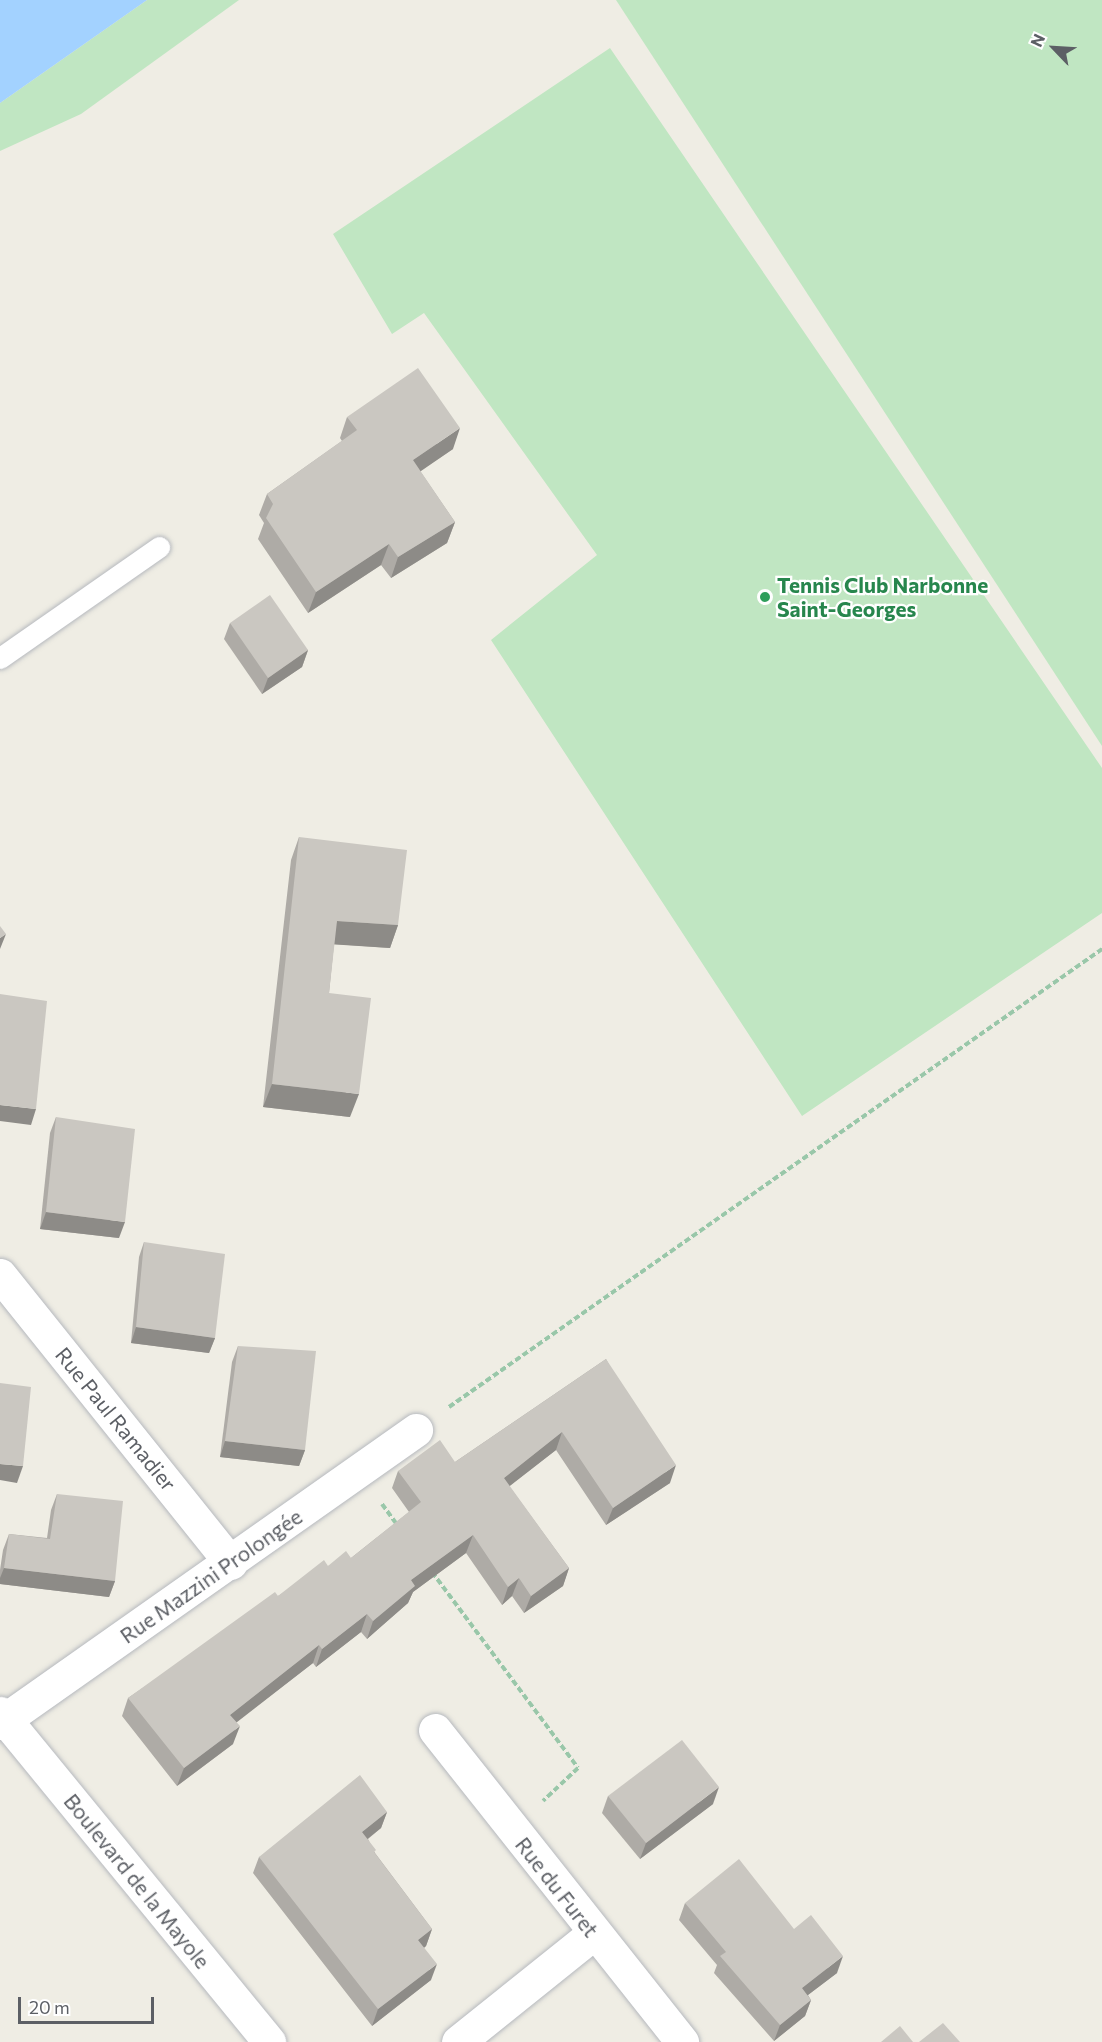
<!DOCTYPE html>
<meta charset="utf-8">
<style>
body{margin:0}
#map{position:relative;width:1102px;height:2042px;overflow:hidden;background:#efede4;font-family:Commissioner,sans-serif}
div>[style]{position:absolute}
.green>*{inset:0;background:#c0e6c2}
.water>*{inset:0;background:#a3d2ff}
.path>*{height:4px;margin-top:-2px;transform-origin:0;background:repeating-linear-gradient(90deg,#99c7a9 0 6px,transparent 0 9px)}
.roads{filter:drop-shadow(0 0 2px #b6b9be) drop-shadow(0 0 2px #b6b9be)}
.service>*{height:21px;margin:-10.5px;padding:0 10.5px;transform-origin:10.5px;border-radius:10.5px;background:#fff}
.minor>*{height:33px;margin:-16.5px;padding:0 16.5px;transform-origin:16.5px;border-radius:16.5px;background:#fff}
.secondary>*{height:33px;margin:-16.5px;padding:0 16.5px;transform-origin:16.5px;border-radius:16.5px;background:#fff}
.wall>*{inset:0;background:#aeaba6}
.shaded-wall>*{inset:0;background:#8d8b87}
.building>*{inset:0;background:#cac7c1}
.dots>*{width:16px;height:16px;translate:-50% -50%;box-sizing:border-box;border:3px solid #fff;border-radius:50%}
span{translate:-50% -50%;white-space:nowrap;text-align:center;line-height:1.15;-webkit-text-stroke:4.5px #fff;paint-order:stroke}
.leisure-label{font-size:21px;color:#27864d;font-weight:700}
.left{translate:0 -50%;text-align:left}
.street-label{font-size:21px;color:#5c5f65}
.north{position:absolute;left:1024px;top:18px;width:60px;height:60px;-webkit-text-stroke:4px #fff;paint-order:stroke;rotate:295deg;font-size:16px;font-weight:700;line-height:24px;text-align:center;color:#5c5f65}
.north::after{content:'';display:block;margin:auto;width:21px;height:27px;background:#5c5f65;clip-path:polygon(50% 0,100% 100%,50% 72%,0 100%)}
.scale{position:absolute;left:18px;top:1997px;width:136px;height:27px;box-sizing:border-box;border:3px solid #5c5f65;border-top:0;padding-left:8px;font-size:18px;line-height:21px;white-space:nowrap;color:#5c5f65;-webkit-text-stroke:4px #fff;paint-order:stroke}
</style>
<div id="map">
<div class="green">
<div style="clip-path:polygon(147px 0,239px 0,81px 114px,0 151px,0 103px)"></div>
<div style="clip-path:polygon(616px 0,1102px 0,1102px 746px)"></div>
<div style="clip-path:polygon(610px 48px,1102px 768px,1102px 913px,802px 1116px,491px 640px,597px 555px,424px 313px,392px 334px,333px 234px)"></div>
</div>
<div class="water">
<div style="clip-path:polygon(0 0,147px 0,0 103px)"></div>
</div>
<div class="path">
<div style="left:449px;top:1407px;width:798px;rotate:-35.04deg"></div>
<div style="left:382px;top:1504px;width:26px;rotate:54deg"></div>
<div style="left:432px;top:1572px;width:244px;rotate:53.3deg"></div>
<div style="left:578px;top:1768px;width:48px;rotate:136.7deg"></div>
</div>
<div class="roads">
<div class="service">
<div style="left:0;top:658px;width:194px;rotate:-34.9deg"></div>
</div>
<div class="minor">
<div style="left:0;top:1275px;width:369px;rotate:51.3deg"></div>
<div style="left:0;top:1723px;width:509px;rotate:-35.16deg"></div>
<div style="left:435px;top:1730px;width:398px;rotate:51.6deg"></div>
<div style="left:458px;top:2042px;width:174px;rotate:-38.7deg"></div>
</div>
<div class="secondary">
<div style="left:0;top:1713px;width:425px;rotate:50.7deg"></div>
</div>
</div>
<div class="wall">
<div style="clip-path:polygon(347px 417px,453px 449px,420px 471px,455px 522px,447px 543px,391px 578px,381px 565px,308px 613px,258px 539px,264px 523px,259px 515px,267px 494px,342px 441px,340px 438px)"></div>
<div style="clip-path:polygon(230px 623px,308px 650px,302px 667px,262px 694px,224px 639px)"></div>
<div style="clip-path:polygon(299px 837px,398px 925px,390px 948px,334px 944px,329px 993px,350px 1117px,263px 1107px,291px 860px)"></div>
<div style="clip-path:polygon(56px 1117px,119px 1238px,40px 1229px,50px 1133px)"></div>
<div style="clip-path:polygon(144px 1242px,215px 1338px,209px 1353px,131px 1343px,139px 1257px)"></div>
<div style="clip-path:polygon(238px 1346px,305px 1450px,299px 1466px,220px 1457px,232px 1362px)"></div>
<div style="clip-path:polygon(606px 1359px,670px 1483px,606px 1525px,556px 1450px,509px 1486px,569px 1568px,563px 1586px,524px 1613px,512px 1596px,502px 1605px,466px 1553px,413px 1592px,408px 1603px,367px 1639px,361px 1632px,316px 1667px,313px 1663px,236px 1722px,233px 1744px,177px 1786px,122px 1716px,128px 1698px,278px 1596px,328px 1566px,351px 1558px,409px 1512px,392px 1488px,398px 1471px,455px 1462px)"></div>
<div style="clip-path:polygon(57px 1494px,115px 1581px,109px 1597px,0 1584px,0 1570px,3px 1550px,9px 1534px,47px 1538px,51px 1510px)"></div>
<div style="clip-path:polygon(608px 1796px,713px 1804px,640px 1859px,602px 1813px)"></div>
<div style="clip-path:polygon(387px 1812px,381px 1828px,368px 1839px,375px 1853px,432px 1929px,426px 1946px,424px 1948px,431px 1980px,372px 2026px,253px 1873px,259px 1857px)"></div>
<div style="clip-path:polygon(685px 1903px,837px 1973px,808px 1995px,811px 2000px,805px 2016px,774px 2041px,714px 1973px,717px 1965px,679px 1920px)"></div>
</div>
<div class="shaded-wall">
<div style="clip-path:polygon(460px 428px,453px 449px,405px 482px,413px 460px)"></div>
<div style="clip-path:polygon(455px 522px,447px 543px,391px 578px,398px 557px)"></div>
<div style="clip-path:polygon(389px 544px,381px 565px,308px 613px,316px 592px)"></div>
<div style="clip-path:polygon(308px 650px,302px 667px,262px 694px,268px 678px)"></div>
<div style="clip-path:polygon(337px 921px,398px 925px,390px 948px,328px 944px)"></div>
<div style="clip-path:polygon(6px 934px,0 949px,0 938px)"></div>
<div style="clip-path:polygon(272px 1084px,359px 1094px,350px 1117px,263px 1107px)"></div>
<div style="clip-path:polygon(0 1105px,36px 1109px,31px 1125px,0 1121px)"></div>
<div style="clip-path:polygon(46px 1212px,125px 1222px,119px 1238px,40px 1229px)"></div>
<div style="clip-path:polygon(136px 1327px,215px 1338px,209px 1353px,131px 1343px)"></div>
<div style="clip-path:polygon(562px 1432px,556px 1450px,497px 1496px,504px 1478px)"></div>
<div style="clip-path:polygon(225px 1441px,305px 1450px,299px 1466px,220px 1457px)"></div>
<div style="clip-path:polygon(0 1464px,23px 1466px,17px 1483px,0 1480px)"></div>
<div style="clip-path:polygon(676px 1465px,670px 1483px,606px 1525px,613px 1508px)"></div>
<div style="clip-path:polygon(473px 1535px,466px 1553px,413px 1592px,408px 1603px,367px 1639px,373px 1621px,411px 1580px)"></div>
<div style="clip-path:polygon(4px 1568px,115px 1581px,109px 1597px,0 1584px,0 1578px)"></div>
<div style="clip-path:polygon(569px 1568px,563px 1586px,524px 1613px,531px 1596px)"></div>
<div style="clip-path:polygon(519px 1578px,512px 1596px,502px 1605px,508px 1587px)"></div>
<div style="clip-path:polygon(367px 1614px,361px 1632px,316px 1667px,322px 1649px)"></div>
<div style="clip-path:polygon(319px 1645px,313px 1663px,223px 1733px,230px 1715px)"></div>
<div style="clip-path:polygon(240px 1726px,233px 1744px,177px 1786px,184px 1768px)"></div>
<div style="clip-path:polygon(719px 1787px,713px 1804px,640px 1859px,646px 1843px)"></div>
<div style="clip-path:polygon(387px 1812px,381px 1828px,356px 1848px,362px 1832px)"></div>
<div style="clip-path:polygon(432px 1929px,426px 1946px,412px 1957px,418px 1940px)"></div>
<div style="clip-path:polygon(843px 1956px,837px 1973px,796px 2004px,802px 1988px)"></div>
<div style="clip-path:polygon(437px 1964px,431px 1980px,372px 2026px,378px 2009px)"></div>
<div style="clip-path:polygon(811px 2000px,805px 2016px,774px 2041px,780px 2025px)"></div>
</div>
<div class="building">
<div style="clip-path:polygon(418px 368px,460px 428px,413px 460px,455px 522px,398px 557px,389px 544px,316px 592px,266px 518px,273px 504px,267px 494px,357px 430px,347px 417px)"></div>
<div style="clip-path:polygon(270px 595px,308px 650px,268px 678px,230px 623px)"></div>
<div style="clip-path:polygon(299px 837px,407px 850px,398px 925px,337px 921px,329px 993px,371px 998px,359px 1094px,272px 1084px)"></div>
<div style="clip-path:polygon(0 926px,6px 934px,0 938px)"></div>
<div style="clip-path:polygon(0 994px,47px 1001px,36px 1109px,0 1105px)"></div>
<div style="clip-path:polygon(56px 1117px,135px 1129px,125px 1222px,46px 1212px)"></div>
<div style="clip-path:polygon(144px 1242px,225px 1254px,215px 1338px,136px 1327px)"></div>
<div style="clip-path:polygon(238px 1346px,316px 1351px,305px 1450px,225px 1441px)"></div>
<div style="clip-path:polygon(606px 1359px,676px 1465px,613px 1508px,562px 1432px,504px 1478px,569px 1568px,531px 1596px,519px 1578px,508px 1587px,473px 1535px,411px 1580px,415px 1586px,373px 1621px,367px 1614px,322px 1649px,319px 1645px,230px 1715px,240px 1726px,184px 1768px,128px 1698px,275px 1592px,278px 1596px,324px 1560px,328px 1566px,346px 1551px,351px 1558px,421px 1502px,398px 1471px,440px 1440px,455px 1462px)"></div>
<div style="clip-path:polygon(0 1383px,31px 1387px,23px 1466px,0 1464px)"></div>
<div style="clip-path:polygon(57px 1494px,123px 1501px,115px 1581px,4px 1568px,9px 1534px,50px 1539px)"></div>
<div style="clip-path:polygon(682px 1740px,719px 1787px,646px 1843px,608px 1796px)"></div>
<div style="clip-path:polygon(360px 1775px,387px 1812px,362px 1832px,376px 1850px,374px 1852px,432px 1929px,418px 1940px,437px 1964px,378px 2009px,259px 1857px)"></div>
<div style="clip-path:polygon(739px 1859px,794px 1929px,811px 1915px,843px 1956px,802px 1988px,811px 2000px,780px 2025px,720px 1956px,726px 1952px,685px 1903px)"></div>
<div style="clip-path:polygon(943px 2023px,960px 2042px,919px 2042px)"></div>
<div style="clip-path:polygon(900px 2026px,913px 2042px,881px 2042px)"></div>
</div>
<div class="dots">
<div style="left:765px;top:597px;background:#2e9e5b"></div>
</div>
<div class="leisure-label">
<span class="left" style="left:777px;top:597px">Tennis Club Narbonne<br>Saint-Georges</span>
</div>
<div class="street-label">
<span style="left:116px;top:1419px;rotate:51deg">Rue Paul Ramadier</span>
<span style="left:211px;top:1576px;rotate:-35deg">Rue Mazzini Prolongée</span>
<span style="left:137px;top:1881px;rotate:51deg">Boulevard de la Mayole</span>
<span style="left:557px;top:1887px;rotate:52deg">Rue du Furet</span>
</div>
<div class="north">N</div>
<div class="scale">20 m</div>
</div>
